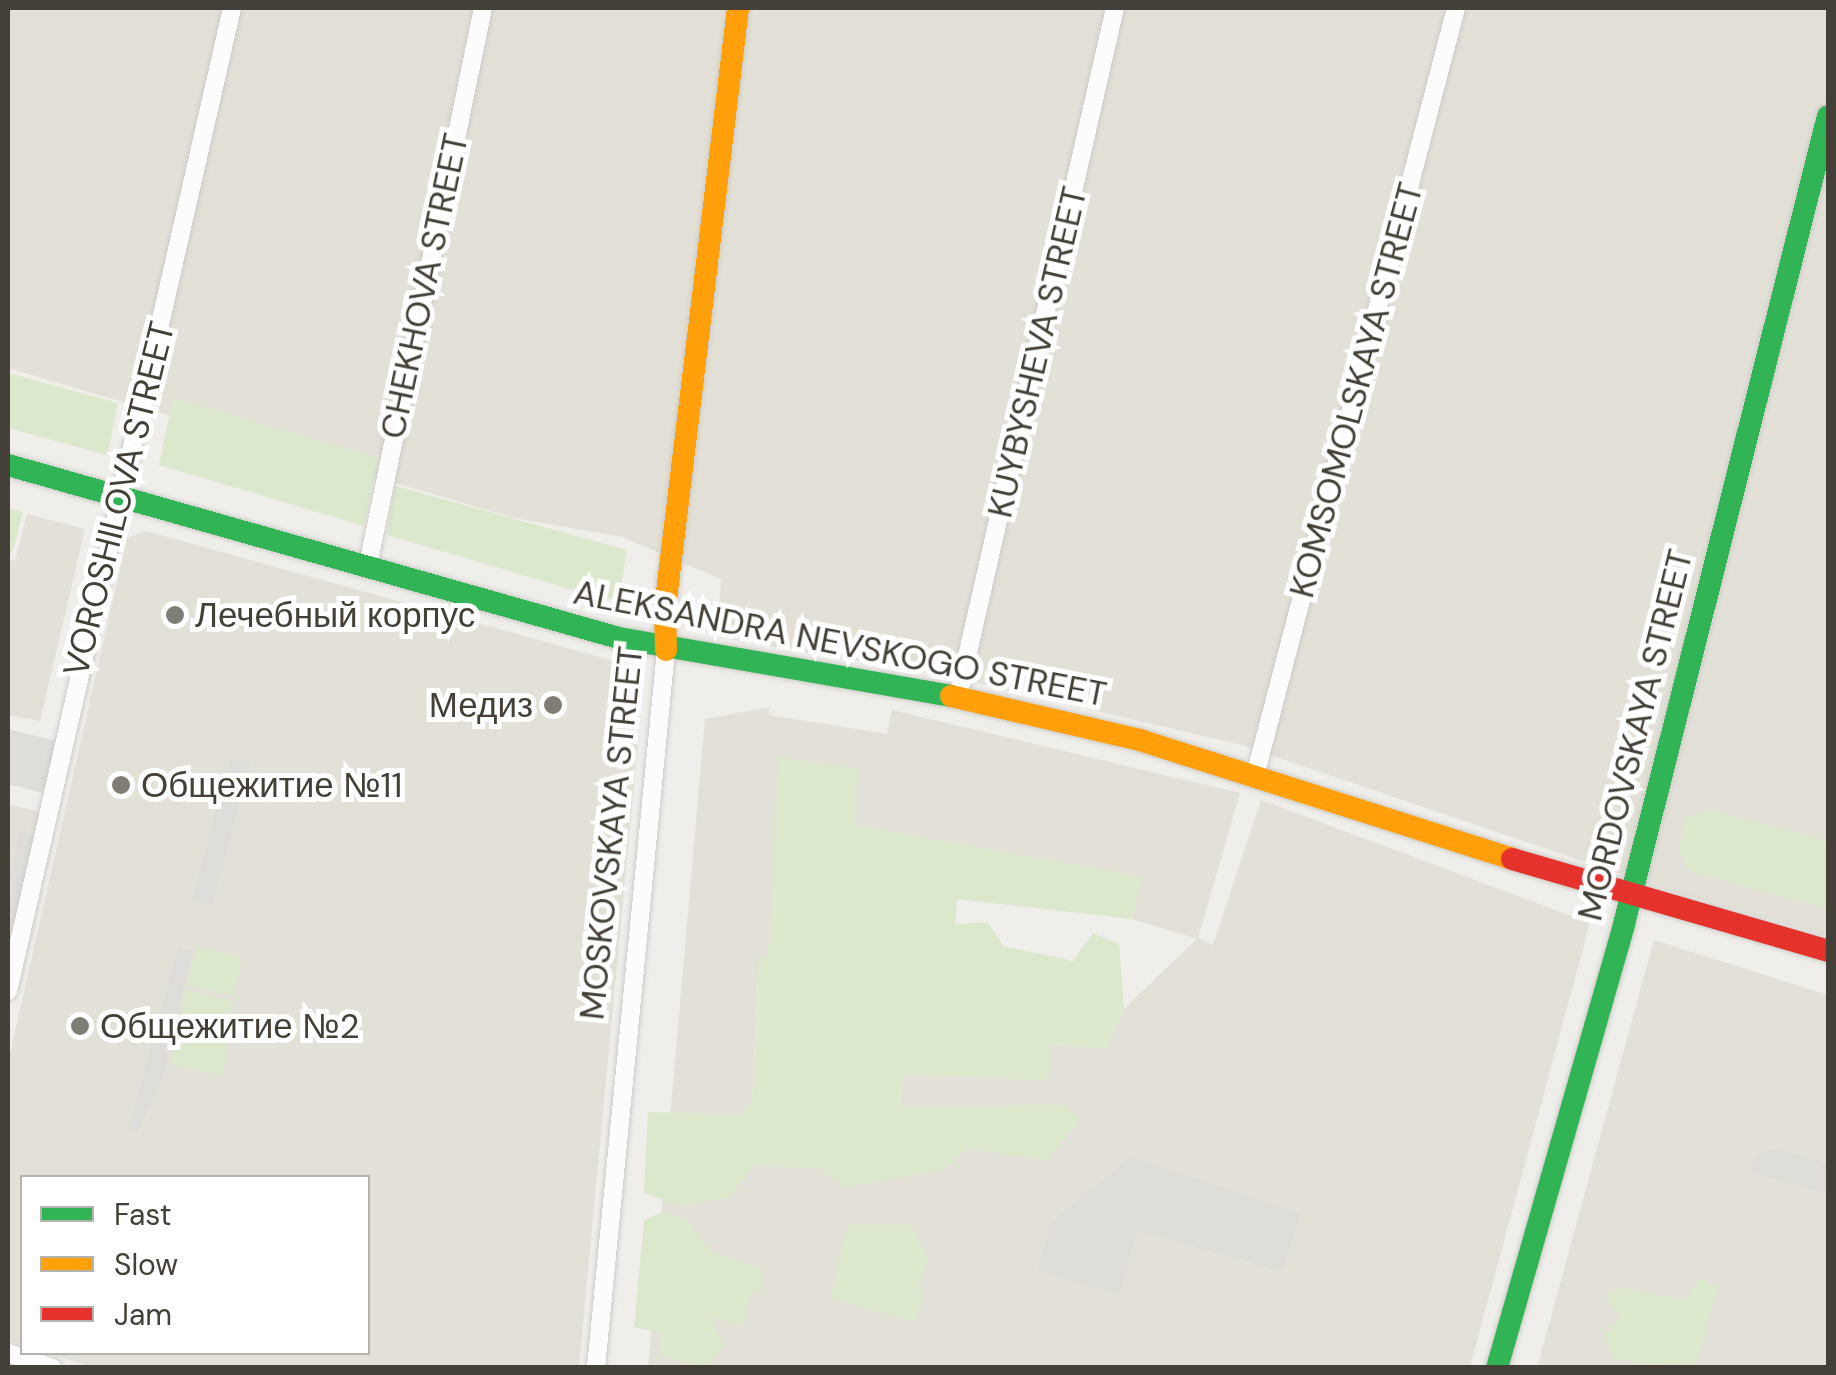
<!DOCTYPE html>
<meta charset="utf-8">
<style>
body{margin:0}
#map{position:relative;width:1836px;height:1375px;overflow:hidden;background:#efeeea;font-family:"DM Sans",sans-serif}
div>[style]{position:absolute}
.residential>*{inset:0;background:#e3e0d8}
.industrial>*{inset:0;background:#dfddd8}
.green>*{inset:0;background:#dbe8cc}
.parking>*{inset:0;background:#dfddda}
.roads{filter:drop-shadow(0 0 2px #cdccc8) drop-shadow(0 0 2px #cdccc8)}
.street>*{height:18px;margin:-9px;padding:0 9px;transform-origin:9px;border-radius:9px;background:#fdfcfc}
.fast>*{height:22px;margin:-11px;padding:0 11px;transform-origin:11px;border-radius:11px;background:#30b455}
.slow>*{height:22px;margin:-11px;padding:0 11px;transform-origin:11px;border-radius:11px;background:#ff9f0a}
.jam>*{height:22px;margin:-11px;padding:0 11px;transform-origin:11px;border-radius:11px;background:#e5322d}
.dots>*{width:28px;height:28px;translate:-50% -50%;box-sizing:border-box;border:5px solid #fff;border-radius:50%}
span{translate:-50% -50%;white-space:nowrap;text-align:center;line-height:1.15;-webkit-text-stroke:10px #fff;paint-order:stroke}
.street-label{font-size:35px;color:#454037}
.poi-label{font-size:35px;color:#454037}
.left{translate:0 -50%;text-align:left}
.right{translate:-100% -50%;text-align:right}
.frame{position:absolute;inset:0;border:10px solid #454037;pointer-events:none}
.legend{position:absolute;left:20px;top:1175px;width:350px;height:180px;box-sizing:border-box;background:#fff;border:2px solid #b5b3af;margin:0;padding:12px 18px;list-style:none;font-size:30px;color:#454037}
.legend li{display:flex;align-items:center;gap:20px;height:50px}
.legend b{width:50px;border:2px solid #b5b3af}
</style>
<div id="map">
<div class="residential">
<div style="clip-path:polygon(8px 8px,1828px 8px,1828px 936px,1658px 887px,1241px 745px,952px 677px,717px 637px,721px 579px,622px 537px,514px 518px,8px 368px)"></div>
<div style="clip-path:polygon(27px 514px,85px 529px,40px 721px,8px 715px,8px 560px,15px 561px)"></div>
<div style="clip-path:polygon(146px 531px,611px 660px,638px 676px,643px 690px,579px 1367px,95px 1368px,47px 1353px,368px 1352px,368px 1178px,22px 1178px,22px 1345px,8px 1339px,8px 1062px,127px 538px)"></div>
<div style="clip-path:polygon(evenodd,769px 707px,769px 715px,887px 734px,892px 710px,1240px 793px,1198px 938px,1213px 945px,1261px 800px,1590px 923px,1470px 1367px,648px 1368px,705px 719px,769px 707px,854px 825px,1141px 877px,1132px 919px,1197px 939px,1124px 1009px,1107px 1048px,1050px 1045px,1047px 1080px,903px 1074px,900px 1107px,752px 1102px,759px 959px,768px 959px,854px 825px,769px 707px,1301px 1214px,1281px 1272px,1137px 1231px,1301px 1214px)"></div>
<div style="clip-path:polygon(8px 804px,40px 812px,8px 951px)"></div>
<div style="clip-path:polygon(1654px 940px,1828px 995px,1828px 1163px,1776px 1148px,1752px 1172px,1828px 1194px,1828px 1367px,1537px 1368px)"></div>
</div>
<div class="industrial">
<div style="clip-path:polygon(1776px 1148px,1828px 1163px,1828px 1194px,1751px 1173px,1757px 1154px)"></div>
<div style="clip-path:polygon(1131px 1157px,1301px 1214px,1282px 1272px,1137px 1231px,1119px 1295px,1037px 1270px,1052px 1221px)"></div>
</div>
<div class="green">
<div style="clip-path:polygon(8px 373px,118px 403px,107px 455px,8px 428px)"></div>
<div style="clip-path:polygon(173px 398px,378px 458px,364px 526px,159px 465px)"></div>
<div style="clip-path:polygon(395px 486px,627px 550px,619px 594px,607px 600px,387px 535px)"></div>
<div style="clip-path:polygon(8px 508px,23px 512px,12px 553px,8px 552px)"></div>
<div style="clip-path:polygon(779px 757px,858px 769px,854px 825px,1142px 877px,1132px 919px,957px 899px,955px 924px,988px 922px,1003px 946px,1073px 961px,1093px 933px,1119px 944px,1124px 1009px,1107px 1048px,1051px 1045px,1048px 1080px,903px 1074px,900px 1107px,1064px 1105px,1080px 1120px,1047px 1160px,967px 1148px,945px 1169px,845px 1187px,822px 1169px,753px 1165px,730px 1197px,681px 1206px,644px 1193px,648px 1112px,739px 1115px,752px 1102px,759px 959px,768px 958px)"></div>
<div style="clip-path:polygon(1710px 810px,1828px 841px,1828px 909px,1689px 871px,1678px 850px,1685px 818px)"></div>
<div style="clip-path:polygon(196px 947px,242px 957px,234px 996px,187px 985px)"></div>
<div style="clip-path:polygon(186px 990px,233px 1001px,223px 1076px,170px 1064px)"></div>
<div style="clip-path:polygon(663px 1212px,686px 1219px,710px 1251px,762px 1269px,764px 1291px,752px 1292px,743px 1326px,710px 1317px,724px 1346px,706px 1367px,659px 1355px,660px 1333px,634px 1327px,644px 1220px)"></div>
<div style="clip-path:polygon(848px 1225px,911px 1225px,929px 1260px,918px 1285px,924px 1296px,914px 1322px,830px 1298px)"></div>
<div style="clip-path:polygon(1699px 1278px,1718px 1288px,1695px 1367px,1614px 1359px,1604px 1335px,1620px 1318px,1606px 1296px,1618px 1288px,1687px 1300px)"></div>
</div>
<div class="parking">
<div style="clip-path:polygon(8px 729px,56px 741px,43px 793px,8px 784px)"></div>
<div style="clip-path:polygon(231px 758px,251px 761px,212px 906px,192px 899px)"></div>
<div style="clip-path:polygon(20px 832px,33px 836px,8px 935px,8px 881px)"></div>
<div style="clip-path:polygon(178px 947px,192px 950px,163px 1077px,137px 1134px,128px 1131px)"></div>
</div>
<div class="roads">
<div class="street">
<div style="left:368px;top:565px;width:569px;rotate:-78.33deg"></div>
<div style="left:958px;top:696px;width:706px;rotate:-77.15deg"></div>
<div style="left:1256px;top:772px;width:790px;rotate:-75.33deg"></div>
<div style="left:8px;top:991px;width:1008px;rotate:-77.16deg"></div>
<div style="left:8px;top:1353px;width:47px;rotate:18.4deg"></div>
<div style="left:596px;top:1368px;width:721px;rotate:-84.43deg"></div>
</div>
<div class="fast">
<div style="left:8px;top:465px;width:635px;rotate:15.81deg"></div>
<div style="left:619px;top:638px;width:337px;rotate:9.9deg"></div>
<div style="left:1497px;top:1368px;width:462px;rotate:-74deg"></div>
<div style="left:1624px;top:924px;width:833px;rotate:-75.83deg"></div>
</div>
<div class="slow">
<div style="left:666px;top:650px;width:42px;rotate:-91.4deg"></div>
<div style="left:665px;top:608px;width:604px;rotate:-83.06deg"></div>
<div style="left:951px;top:696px;width:194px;rotate:13.1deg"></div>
<div style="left:1140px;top:740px;width:391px;rotate:17.7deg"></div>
</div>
<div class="jam">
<div style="left:1512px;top:859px;width:329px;rotate:16.2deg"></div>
</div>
</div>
<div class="dots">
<div style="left:175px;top:615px;background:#807d76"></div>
<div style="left:553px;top:705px;background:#807d76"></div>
<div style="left:121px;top:785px;background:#807d76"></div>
<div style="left:80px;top:1026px;background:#807d76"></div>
</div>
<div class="street-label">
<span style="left:424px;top:286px;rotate:-78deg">CHEKHOVA STREET</span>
<span style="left:1037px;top:352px;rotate:-77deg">KUYBYSHEVA STREET</span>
<span style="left:1356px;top:390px;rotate:-75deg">KOMSOMOLSKAYA STREET</span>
<span style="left:119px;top:499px;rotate:-76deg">VOROSHILOVA STREET</span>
<span style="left:840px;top:643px;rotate:11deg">ALEKSANDRA NEVSKOGO STREET</span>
<span style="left:1635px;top:735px;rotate:-76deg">MORDOVSKAYA STREET</span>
<span style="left:611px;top:833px;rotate:-84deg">MOSKOVSKAYA STREET</span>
</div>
<div class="poi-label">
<span class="left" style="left:195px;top:615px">Лечебный корпус</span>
<span class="right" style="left:533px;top:705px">Медиз</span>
<span class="left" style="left:141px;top:785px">Общежитие №11</span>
<span class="left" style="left:100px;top:1026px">Общежитие №2</span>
</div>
<div class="frame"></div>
<ul class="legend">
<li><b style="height:12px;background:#30b455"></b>Fast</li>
<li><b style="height:12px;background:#ff9f0a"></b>Slow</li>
<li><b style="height:12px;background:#e5322d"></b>Jam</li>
</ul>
</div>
